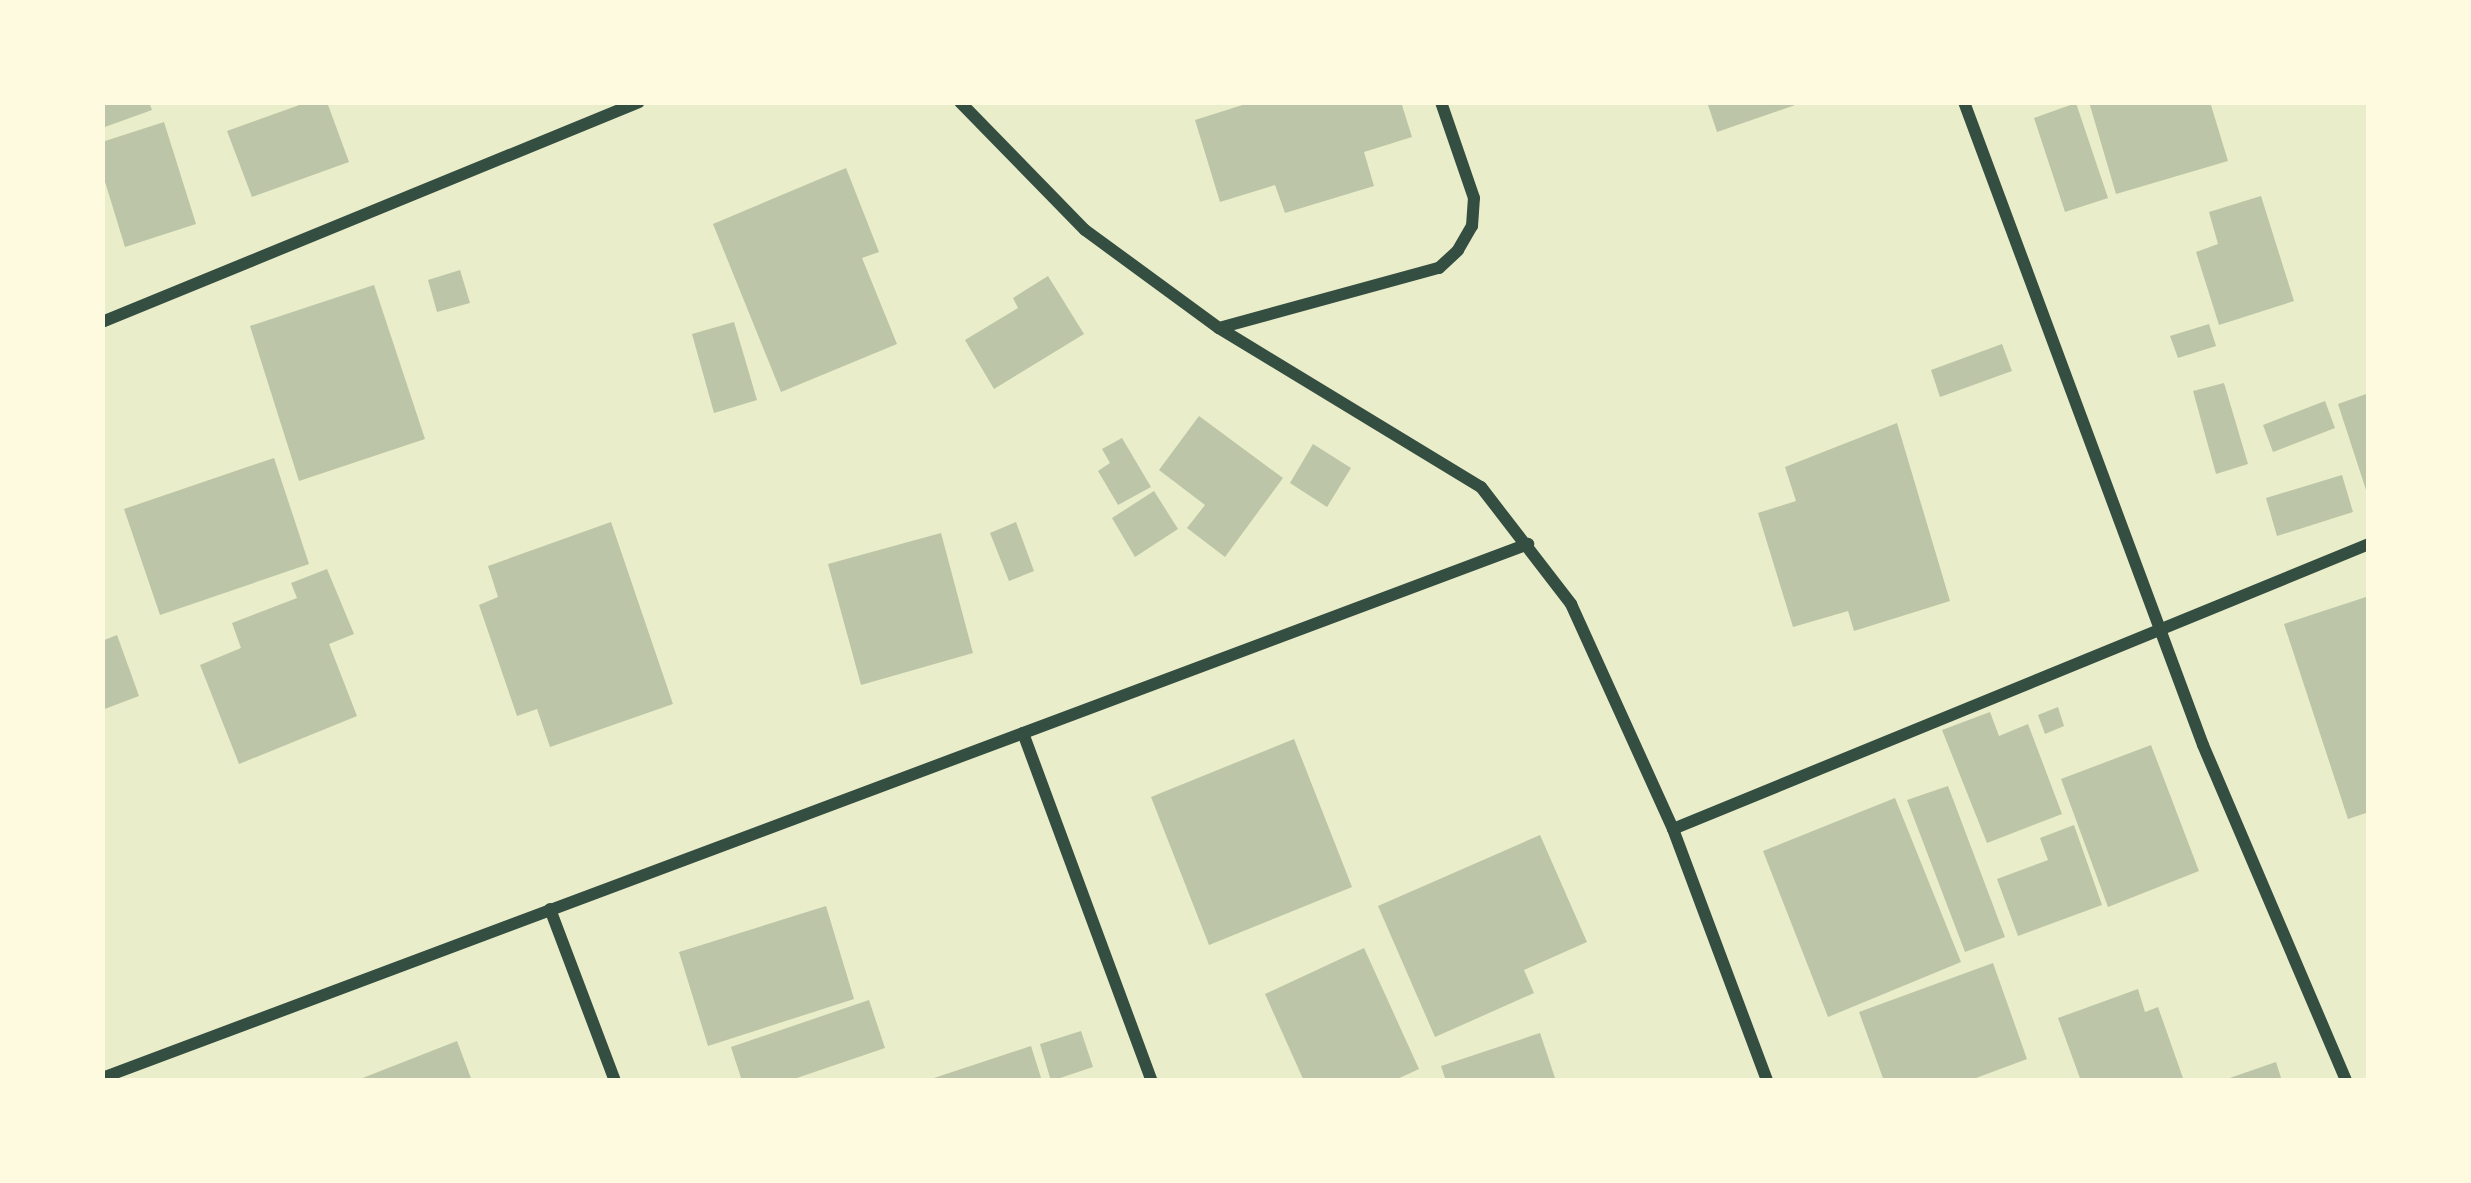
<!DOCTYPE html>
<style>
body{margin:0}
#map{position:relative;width:2471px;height:1183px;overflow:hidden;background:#e9edc9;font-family:Commissioner,sans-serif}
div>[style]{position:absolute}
.building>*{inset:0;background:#bcc5a7}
.minor>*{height:12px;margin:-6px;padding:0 6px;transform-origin:6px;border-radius:6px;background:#344e41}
span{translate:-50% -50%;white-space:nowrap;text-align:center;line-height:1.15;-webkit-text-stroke:12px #fefae0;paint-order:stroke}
.frame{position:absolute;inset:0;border:105px solid #fefae0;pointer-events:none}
</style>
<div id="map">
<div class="building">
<div style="clip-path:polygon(102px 102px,149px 102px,152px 110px,102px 128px)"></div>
<div style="clip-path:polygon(308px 102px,327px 102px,349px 162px,252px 197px,227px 131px)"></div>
<div style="clip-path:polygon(1252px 102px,1401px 102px,1412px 137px,1364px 152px,1374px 186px,1285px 213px,1275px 185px,1220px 202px,1195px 120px)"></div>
<div style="clip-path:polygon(1707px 102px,1801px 102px,1801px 103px,1717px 132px)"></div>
<div style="clip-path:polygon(2089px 102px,2210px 102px,2228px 161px,2116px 194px)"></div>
<div style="clip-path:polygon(2076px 103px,2108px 198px,2065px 212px,2034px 118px)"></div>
<div style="clip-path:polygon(164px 122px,196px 224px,125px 247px,102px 172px,102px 142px)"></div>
<div style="clip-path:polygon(846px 168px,879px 252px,862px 258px,897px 344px,781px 392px,713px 224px)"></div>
<div style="clip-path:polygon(2261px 196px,2294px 301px,2219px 325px,2196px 252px,2218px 244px,2209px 212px)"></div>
<div style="clip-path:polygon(460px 270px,470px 303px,437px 312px,428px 280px)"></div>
<div style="clip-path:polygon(1048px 276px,1084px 334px,994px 389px,965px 340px,1018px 308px,1013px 298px)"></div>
<div style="clip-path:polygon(374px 285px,425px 439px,299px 481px,250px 326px)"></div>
<div style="clip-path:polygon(734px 322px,757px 400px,714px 413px,692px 334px)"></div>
<div style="clip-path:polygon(2209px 324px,2216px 346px,2178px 358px,2170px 336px)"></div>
<div style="clip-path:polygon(2002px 344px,2012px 371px,1940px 397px,1931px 370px)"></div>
<div style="clip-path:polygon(2224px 383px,2248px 464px,2216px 474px,2193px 391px)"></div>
<div style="clip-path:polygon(2369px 393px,2369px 496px,2368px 496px,2338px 404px)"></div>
<div style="clip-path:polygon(2325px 401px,2335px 428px,2273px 452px,2263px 425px)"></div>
<div style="clip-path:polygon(1199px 416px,1283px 478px,1225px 557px,1187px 528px,1205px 505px,1159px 470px)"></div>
<div style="clip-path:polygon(1897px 423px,1950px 601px,1854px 631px,1848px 611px,1793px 627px,1758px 513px,1796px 501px,1785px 467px)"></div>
<div style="clip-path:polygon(1122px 438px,1151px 487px,1118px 505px,1098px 471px,1110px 463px,1102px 449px)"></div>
<div style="clip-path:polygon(1313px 444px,1351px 468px,1327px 507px,1290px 483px)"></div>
<div style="clip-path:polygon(274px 458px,309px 564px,160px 615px,124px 509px)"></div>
<div style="clip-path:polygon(2342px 475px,2353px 512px,2277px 536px,2266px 498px)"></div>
<div style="clip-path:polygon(1154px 491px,1178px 529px,1135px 557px,1112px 518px)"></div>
<div style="clip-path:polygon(611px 522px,673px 704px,550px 747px,537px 709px,517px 716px,479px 605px,498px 597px,488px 566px)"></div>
<div style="clip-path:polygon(1016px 522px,1034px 571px,1009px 581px,990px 533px)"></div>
<div style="clip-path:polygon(941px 533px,973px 653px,861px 685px,828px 564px)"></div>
<div style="clip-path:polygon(327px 569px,354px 634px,329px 644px,357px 716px,239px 764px,200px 665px,241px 648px,232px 623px,297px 598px,291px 583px)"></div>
<div style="clip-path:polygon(2369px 596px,2369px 812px,2348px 819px,2284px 624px)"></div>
<div style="clip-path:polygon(117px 635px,139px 696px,102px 710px,102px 641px)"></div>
<div style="clip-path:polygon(2058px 707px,2064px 726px,2045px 734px,2038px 715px)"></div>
<div style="clip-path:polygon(1990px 712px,1999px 736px,2028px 724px,2062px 814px,1987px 843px,1942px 730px)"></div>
<div style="clip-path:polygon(1294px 739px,1352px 887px,1209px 945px,1151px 797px)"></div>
<div style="clip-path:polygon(2151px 745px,2199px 871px,2108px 907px,2061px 779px)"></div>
<div style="clip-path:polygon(1948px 786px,2005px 937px,1965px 952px,1907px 800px)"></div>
<div style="clip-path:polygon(1895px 798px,1961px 962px,1828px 1017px,1763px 851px)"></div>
<div style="clip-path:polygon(2074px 825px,2102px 905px,2018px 936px,1997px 879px,2048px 860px,2040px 838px)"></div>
<div style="clip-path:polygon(1540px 835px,1587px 942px,1524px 970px,1534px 993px,1435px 1037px,1378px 906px)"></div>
<div style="clip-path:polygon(826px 906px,854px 999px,708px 1046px,679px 952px)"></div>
<div style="clip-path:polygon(1364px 948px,1419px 1069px,1393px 1081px,1304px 1081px,1265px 994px)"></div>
<div style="clip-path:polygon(1993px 963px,2027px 1059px,1968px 1081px,1884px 1081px,1859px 1012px)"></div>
<div style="clip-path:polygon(2138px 989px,2145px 1012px,2158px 1007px,2184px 1081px,2081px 1081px,2058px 1018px)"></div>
<div style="clip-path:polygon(869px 1000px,885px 1048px,788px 1081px,742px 1081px,731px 1047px)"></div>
<div style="clip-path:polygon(1081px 1031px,1093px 1067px,1051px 1081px,1040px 1044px)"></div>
<div style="clip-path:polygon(1540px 1033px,1556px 1081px,1446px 1081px,1441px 1066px)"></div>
<div style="clip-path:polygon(457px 1041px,472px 1081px,355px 1081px)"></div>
<div style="clip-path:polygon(1031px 1046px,1042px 1081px,928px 1081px,928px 1080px)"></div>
<div style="clip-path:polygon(2276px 1062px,2282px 1081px,2224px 1081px,2224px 1080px)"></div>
</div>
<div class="minor">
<div style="left:960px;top:102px;width:179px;rotate:45.7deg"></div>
<div style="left:1085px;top:230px;width:166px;rotate:36.2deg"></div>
<div style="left:1219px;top:328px;width:306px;rotate:31.3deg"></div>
<div style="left:1481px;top:487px;width:148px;rotate:52.4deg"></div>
<div style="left:1571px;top:604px;width:247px;rotate:65.6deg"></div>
<div style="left:1673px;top:829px;width:269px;rotate:69.5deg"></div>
<div style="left:1964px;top:102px;width:686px;rotate:69.61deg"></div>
<div style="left:2203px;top:745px;width:365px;rotate:66.9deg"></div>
<div style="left:102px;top:322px;width:580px;rotate:-22.28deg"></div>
<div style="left:1219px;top:328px;width:228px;rotate:-15.3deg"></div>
<div style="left:1439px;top:268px;width:26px;rotate:-43deg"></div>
<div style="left:1458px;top:250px;width:28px;rotate:-60deg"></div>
<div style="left:1472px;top:226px;width:28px;rotate:-86deg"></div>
<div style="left:1474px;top:198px;width:102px;rotate:-109deg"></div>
<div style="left:1023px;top:733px;width:371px;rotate:69.7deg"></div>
<div style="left:1673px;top:829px;width:752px;rotate:-22.27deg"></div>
<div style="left:550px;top:909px;width:184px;rotate:69.3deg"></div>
<div style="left:102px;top:1078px;width:1523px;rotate:-20.53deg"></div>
</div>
<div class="frame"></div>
</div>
